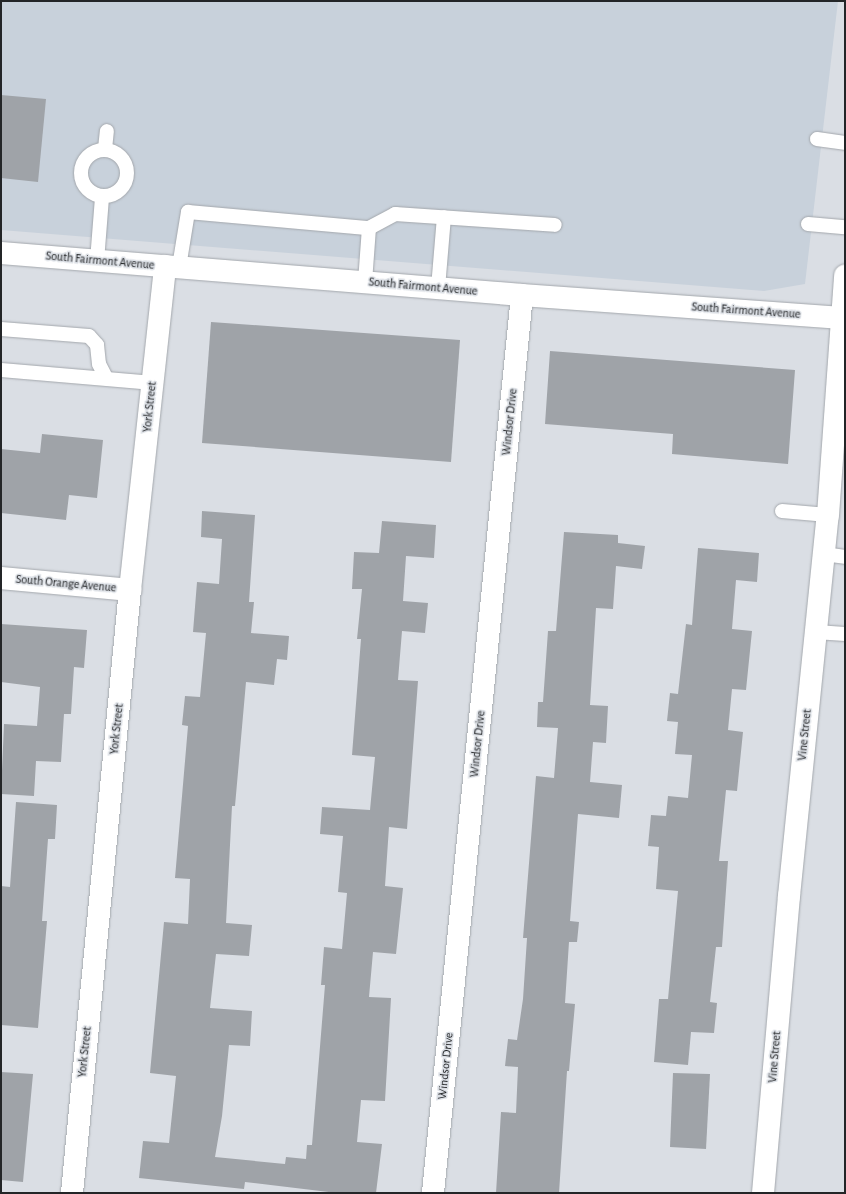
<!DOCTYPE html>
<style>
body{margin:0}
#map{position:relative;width:846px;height:1194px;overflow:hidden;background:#dadee4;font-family:"Alegreya Sans",sans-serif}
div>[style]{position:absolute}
.built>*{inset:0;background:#c8d1db}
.building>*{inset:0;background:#9fa3a8}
.roads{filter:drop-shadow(0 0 1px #a3a7ac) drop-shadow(0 0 1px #a3a7ac)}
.service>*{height:14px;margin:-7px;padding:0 7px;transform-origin:7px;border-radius:7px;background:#fff}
.service>.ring{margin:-7px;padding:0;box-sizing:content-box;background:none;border:14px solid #fff;border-radius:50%}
.minor>*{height:22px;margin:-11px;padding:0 11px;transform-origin:11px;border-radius:11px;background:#fff}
.tertiary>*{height:22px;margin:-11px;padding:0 11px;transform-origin:11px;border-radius:11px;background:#fff}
span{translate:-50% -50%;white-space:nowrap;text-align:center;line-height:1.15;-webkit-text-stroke:3px #dadee4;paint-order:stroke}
.street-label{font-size:12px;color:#232527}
.frame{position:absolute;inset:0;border:2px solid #232527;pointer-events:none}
</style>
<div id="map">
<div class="built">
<div style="clip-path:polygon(1px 1px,838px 1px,805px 284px,764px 291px,1px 230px)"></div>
</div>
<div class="building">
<div style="clip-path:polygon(1px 95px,46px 99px,38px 182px,1px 178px)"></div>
<div style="clip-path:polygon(211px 322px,460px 340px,451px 462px,202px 443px)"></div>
<div style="clip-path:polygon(550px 351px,795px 370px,788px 464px,672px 454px,673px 434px,545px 424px)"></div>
<div style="clip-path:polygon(42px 434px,103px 440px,97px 498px,69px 495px,66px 520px,1px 513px,1px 449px,40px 453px)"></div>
<div style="clip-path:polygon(202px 511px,255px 515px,249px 602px,254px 602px,251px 633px,289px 636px,287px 660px,277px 659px,274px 685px,246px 682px,235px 806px,232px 806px,226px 923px,252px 925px,249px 956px,216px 954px,210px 1008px,252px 1011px,250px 1046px,229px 1045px,222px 1116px,215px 1157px,285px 1164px,286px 1157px,306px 1159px,307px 1145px,312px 1145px,325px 985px,321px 985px,324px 947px,342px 949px,347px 893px,338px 892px,343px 836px,320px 834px,322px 807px,370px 810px,375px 757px,352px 755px,361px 639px,357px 639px,362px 589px,352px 589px,354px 552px,379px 553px,382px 521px,436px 525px,434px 558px,406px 556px,403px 601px,428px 603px,425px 633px,402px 631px,398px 680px,418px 681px,407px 829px,389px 827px,385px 886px,403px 888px,396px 954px,373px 952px,369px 997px,391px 998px,385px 1101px,361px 1100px,357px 1142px,382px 1144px,376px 1193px,337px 1193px,245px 1182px,244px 1189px,139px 1178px,143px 1141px,169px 1143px,176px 1076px,150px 1073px,164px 922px,188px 924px,190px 879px,175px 878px,188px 726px,182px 725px,185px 696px,200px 697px,206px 633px,193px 632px,197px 582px,219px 584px,222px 539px,201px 537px)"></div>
<div style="clip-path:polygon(564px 532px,618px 535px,618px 543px,645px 546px,642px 569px,616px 566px,613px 609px,596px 608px,590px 705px,608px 706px,606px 743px,593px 742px,590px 782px,622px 785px,619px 818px,578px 814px,570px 921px,579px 922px,577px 942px,569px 942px,565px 1003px,575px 1004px,569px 1071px,567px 1071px,559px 1193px,496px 1193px,501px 1112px,516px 1113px,518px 1067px,505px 1066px,508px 1039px,517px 1040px,523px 999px,527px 938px,523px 938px,536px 776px,554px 778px,558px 728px,537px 727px,538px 702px,543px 702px,548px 631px,556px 631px)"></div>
<div style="clip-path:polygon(698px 548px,759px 553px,757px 582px,736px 580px,732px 629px,752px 631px,746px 690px,732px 689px,728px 730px,743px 732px,737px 791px,726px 790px,719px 861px,728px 861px,722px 947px,716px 947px,710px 1002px,717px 1003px,714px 1033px,691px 1032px,688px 1065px,654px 1062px,659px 999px,668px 999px,678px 891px,656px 889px,659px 847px,648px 846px,651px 815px,666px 816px,668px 796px,688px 798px,692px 755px,675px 754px,678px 722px,667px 721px,670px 693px,678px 694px,686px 624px,692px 625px)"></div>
<div style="clip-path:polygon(1px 624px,87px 630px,84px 668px,74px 667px,71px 714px,64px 714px,61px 762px,36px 761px,34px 796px,1px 794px,4px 724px,37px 726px,40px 687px,1px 682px)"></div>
<div style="clip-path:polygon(16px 802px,57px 805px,55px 839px,48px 839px,42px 921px,47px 921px,38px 1028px,1px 1025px,1px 886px,10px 887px)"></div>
<div style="clip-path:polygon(1px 1072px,33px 1074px,23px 1182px,1px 1180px)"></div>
<div style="clip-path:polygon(673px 1073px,710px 1074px,706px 1149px,670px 1147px)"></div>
</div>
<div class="roads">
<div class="service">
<div style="left:817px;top:139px;width:28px;rotate:8deg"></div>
<div style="left:105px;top:149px;width:18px;rotate:-84deg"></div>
<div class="ring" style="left:81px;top:150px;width:32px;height:32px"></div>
<div style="left:808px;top:224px;width:37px;rotate:5deg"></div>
<div style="left:97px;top:261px;width:64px;rotate:-85.5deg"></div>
<div style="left:179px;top:267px;width:56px;rotate:-80.7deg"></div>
<div style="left:188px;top:212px;width:182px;rotate:5.1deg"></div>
<div style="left:369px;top:228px;width:30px;rotate:-28deg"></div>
<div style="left:395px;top:214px;width:160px;rotate:3.9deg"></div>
<div style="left:365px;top:282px;width:54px;rotate:-85.8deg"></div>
<div style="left:438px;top:288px;width:71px;rotate:-85.2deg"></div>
<div style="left:1px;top:329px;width:88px;rotate:4.5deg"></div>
<div style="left:89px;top:336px;width:12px;rotate:48deg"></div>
<div style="left:97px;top:345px;width:19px;rotate:84deg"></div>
<div style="left:99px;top:364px;width:16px;rotate:63deg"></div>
<div style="left:1px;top:370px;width:153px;rotate:4.9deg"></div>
<div style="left:782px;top:511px;width:46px;rotate:5deg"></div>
<div style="left:824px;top:554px;width:21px;rotate:8deg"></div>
<div style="left:816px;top:632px;width:29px;rotate:4deg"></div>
</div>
<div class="minor">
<div style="left:1px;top:253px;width:523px;rotate:4.61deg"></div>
<div style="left:522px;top:295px;width:324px;rotate:4.1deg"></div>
<div style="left:1px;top:578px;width:130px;rotate:5.3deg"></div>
<div style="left:72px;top:1193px;width:606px;rotate:-84.51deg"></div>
<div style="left:130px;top:590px;width:326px;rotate:-83.8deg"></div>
<div style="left:433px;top:1193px;width:902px;rotate:-84.34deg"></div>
</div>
<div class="tertiary">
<div style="left:763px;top:1193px;width:298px;rotate:-85deg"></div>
<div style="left:789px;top:896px;width:383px;rotate:-84.2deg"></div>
<div style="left:828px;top:515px;width:240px;rotate:-85.9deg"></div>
</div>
</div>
<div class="street-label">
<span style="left:100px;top:261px;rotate:5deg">South Fairmont Avenue</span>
<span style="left:423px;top:287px;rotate:5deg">South Fairmont Avenue</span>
<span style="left:746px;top:311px;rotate:4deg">South Fairmont Avenue</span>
<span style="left:150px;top:407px;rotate:-84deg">York Street</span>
<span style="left:510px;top:422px;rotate:-84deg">Windsor Drive</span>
<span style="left:66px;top:584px;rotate:5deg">South Orange Avenue</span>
<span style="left:117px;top:729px;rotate:-84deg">York Street</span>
<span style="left:805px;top:735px;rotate:-84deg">Vine Street</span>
<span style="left:478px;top:744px;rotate:-84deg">Windsor Drive</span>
<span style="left:85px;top:1052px;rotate:-84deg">York Street</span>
<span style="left:775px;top:1057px;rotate:-85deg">Vine Street</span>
<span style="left:446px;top:1066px;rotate:-84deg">Windsor Drive</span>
</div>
<div class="frame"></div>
</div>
